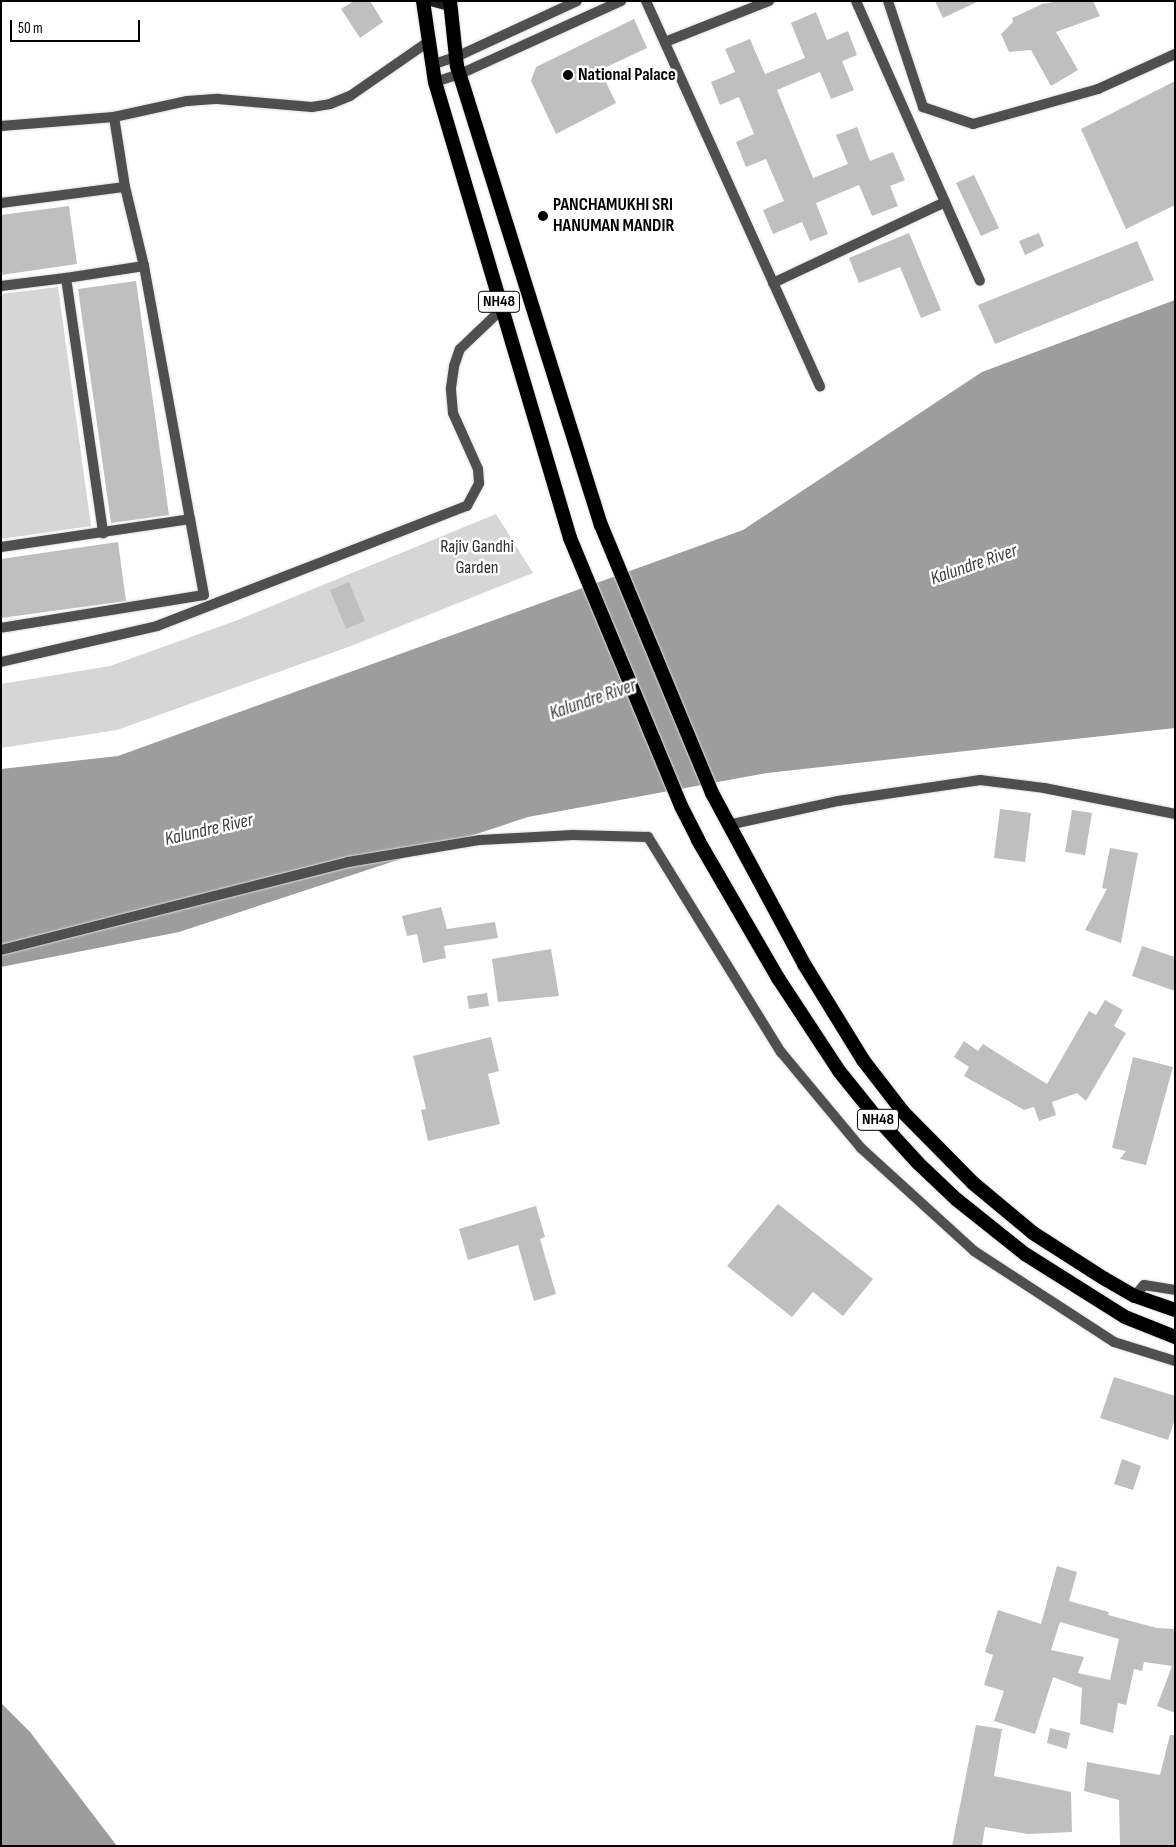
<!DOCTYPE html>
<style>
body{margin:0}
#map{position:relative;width:1176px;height:1847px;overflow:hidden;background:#fff;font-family:"Sofia Sans Condensed",sans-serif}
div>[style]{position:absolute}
.green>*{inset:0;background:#d6d6d6}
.water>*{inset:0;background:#9d9d9d}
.building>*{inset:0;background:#bfbfbf}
.roads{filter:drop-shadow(0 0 1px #dbdbdb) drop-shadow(0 0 1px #dbdbdb)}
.minor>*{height:10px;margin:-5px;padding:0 5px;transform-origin:5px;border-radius:5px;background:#4f4f4f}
.tertiary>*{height:10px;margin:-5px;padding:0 5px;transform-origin:5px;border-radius:5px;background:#4f4f4f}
.secondary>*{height:10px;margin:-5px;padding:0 5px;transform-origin:5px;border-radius:5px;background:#1c1c1c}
.trunk>*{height:14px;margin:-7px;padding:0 7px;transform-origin:7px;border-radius:7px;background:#000}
.dots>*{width:14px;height:14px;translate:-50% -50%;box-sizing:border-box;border:2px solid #fff;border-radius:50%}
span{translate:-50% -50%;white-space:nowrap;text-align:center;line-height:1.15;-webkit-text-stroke:5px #fff;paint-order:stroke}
.shield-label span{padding:1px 4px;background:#fff;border:1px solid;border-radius:4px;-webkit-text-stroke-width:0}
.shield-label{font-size:16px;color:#000;font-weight:700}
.poi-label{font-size:18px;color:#000;font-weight:700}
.left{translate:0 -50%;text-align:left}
.park-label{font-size:18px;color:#2d2d2d}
.water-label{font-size:19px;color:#3e3e3e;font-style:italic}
.frame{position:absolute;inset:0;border:2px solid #000;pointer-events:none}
.scale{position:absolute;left:10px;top:20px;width:130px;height:22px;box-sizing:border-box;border:2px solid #000;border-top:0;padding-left:6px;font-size:15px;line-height:18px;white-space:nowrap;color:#000;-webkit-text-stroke:4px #fff;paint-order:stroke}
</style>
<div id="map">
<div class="green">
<div style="clip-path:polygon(58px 287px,91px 526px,1px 539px,1px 294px)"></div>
<div style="clip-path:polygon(496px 514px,533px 573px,351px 646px,117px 730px,1px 748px,1px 684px,110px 666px,235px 621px)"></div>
</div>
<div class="water">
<div style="clip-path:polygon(1175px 300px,1175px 728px,767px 773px,528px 817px,179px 932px,1px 967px,1px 769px,118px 756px,743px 530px,982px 372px)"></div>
<div style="clip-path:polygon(1px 1703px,30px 1732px,117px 1846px,1px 1846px)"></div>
</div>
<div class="building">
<div style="clip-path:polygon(354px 1px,370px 1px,383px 22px,360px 38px,341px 9px)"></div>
<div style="clip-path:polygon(935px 1px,979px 1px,943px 18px)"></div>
<div style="clip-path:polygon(1059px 1px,1093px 1px,1100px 16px,1056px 32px,1078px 70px,1051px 86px,1031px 50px,1009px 52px,1001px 34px,1013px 22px,1012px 18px,1042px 4px)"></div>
<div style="clip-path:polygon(816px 12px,827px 40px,848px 31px,857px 55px,842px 61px,854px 90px,831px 99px,820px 72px,777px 90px,813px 178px,848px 164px,836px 135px,857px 127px,870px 161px,893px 152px,905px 180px,890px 186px,898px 206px,872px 216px,859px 185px,816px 203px,828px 234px,810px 241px,802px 222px,773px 234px,763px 210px,784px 201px,766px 159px,746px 167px,736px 142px,754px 134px,739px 97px,720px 105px,711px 82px,735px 72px,725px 49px,750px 39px,765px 74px,805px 58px,791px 23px)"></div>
<div style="clip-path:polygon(634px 19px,647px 48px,600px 70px,616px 103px,556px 134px,531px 81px,536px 67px)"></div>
<div style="clip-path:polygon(1175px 81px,1175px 205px,1126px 229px,1081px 129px)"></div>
<div style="clip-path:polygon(974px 175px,999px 228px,981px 236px,956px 183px)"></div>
<div style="clip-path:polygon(69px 206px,77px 264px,1px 275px,1px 215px)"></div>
<div style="clip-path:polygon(909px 233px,941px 310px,921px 318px,900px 267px,859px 283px,849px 258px)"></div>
<div style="clip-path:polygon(1039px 233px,1044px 246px,1025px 255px,1019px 241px)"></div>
<div style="clip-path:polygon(1137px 241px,1154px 280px,995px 344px,978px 305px)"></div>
<div style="clip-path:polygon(136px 281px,169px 515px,111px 523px,78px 289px)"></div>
<div style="clip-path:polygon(118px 542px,126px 601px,1px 618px,1px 559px)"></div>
<div style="clip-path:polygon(349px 582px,365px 621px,346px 629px,330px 590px)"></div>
<div style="clip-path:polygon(1000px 809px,1031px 813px,1025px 862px,994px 858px)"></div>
<div style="clip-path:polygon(1072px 810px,1092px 813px,1085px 855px,1065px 852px)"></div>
<div style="clip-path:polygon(1110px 848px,1138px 853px,1121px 943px,1085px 930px,1107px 889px,1102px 888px)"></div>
<div style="clip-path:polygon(441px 907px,447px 929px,495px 922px,498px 938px,444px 946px,446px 958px,423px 963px,417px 934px,407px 936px,402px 916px)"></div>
<div style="clip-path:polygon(1142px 946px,1175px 957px,1175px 991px,1132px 976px)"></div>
<div style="clip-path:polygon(551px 949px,559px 996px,498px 1002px,492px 959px)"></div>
<div style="clip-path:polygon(487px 993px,489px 1006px,469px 1009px,467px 996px)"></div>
<div style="clip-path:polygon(1105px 1000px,1123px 1010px,1114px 1026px,1126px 1033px,1086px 1101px,1077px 1093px,1052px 1102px,1056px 1115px,1039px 1121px,1034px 1107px,1024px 1110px,964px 1076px,969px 1067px,954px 1057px,964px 1041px,978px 1051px,983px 1044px,1047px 1084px,1089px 1011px,1096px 1015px)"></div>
<div style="clip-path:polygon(491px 1037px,499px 1071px,488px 1074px,500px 1124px,428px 1141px,421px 1110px,426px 1109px,413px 1056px)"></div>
<div style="clip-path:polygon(1133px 1057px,1173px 1067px,1146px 1165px,1120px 1159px,1126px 1151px,1112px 1148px)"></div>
<div style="clip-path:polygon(778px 1204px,873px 1279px,843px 1316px,813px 1292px,792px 1317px,727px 1266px)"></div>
<div style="clip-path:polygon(536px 1206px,545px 1237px,540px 1239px,556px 1294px,534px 1301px,518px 1245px,468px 1260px,459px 1229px)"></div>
<div style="clip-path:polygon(1114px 1377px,1175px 1396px,1175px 1419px,1168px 1440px,1100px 1418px)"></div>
<div style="clip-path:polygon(1122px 1459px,1141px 1466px,1133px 1490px,1114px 1484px)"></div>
<div style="clip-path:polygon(evenodd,1057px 1566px,1077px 1572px,1069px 1601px,1109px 1612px,1108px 1615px,1157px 1628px,1175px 1629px,1175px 1713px,1157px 1706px,1172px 1666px,1144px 1662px,1142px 1671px,1134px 1669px,1126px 1705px,1118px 1703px,1113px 1733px,1080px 1724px,1082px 1688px,1053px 1677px,1035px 1734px,994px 1721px,1004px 1691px,984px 1685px,993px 1655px,985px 1652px,998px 1610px,1041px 1624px,1057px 1566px,1060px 1622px,1119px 1639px,1110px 1680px,1078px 1673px,1084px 1657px,1051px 1650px,1060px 1622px)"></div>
<div style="clip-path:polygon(976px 1725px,1002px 1729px,994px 1776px,1071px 1792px,1072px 1832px,1028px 1834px,985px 1827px,982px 1846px,952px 1846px)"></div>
<div style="clip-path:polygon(1050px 1728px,1070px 1733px,1067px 1749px,1047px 1743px)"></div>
<div style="clip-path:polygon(1170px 1735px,1175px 1735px,1175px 1846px,1120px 1846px,1119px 1800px,1084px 1791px,1087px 1762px,1160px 1775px)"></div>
</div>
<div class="roads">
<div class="minor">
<div style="left:646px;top:1px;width:423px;rotate:65.7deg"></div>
<div style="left:888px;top:1px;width:112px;rotate:71.7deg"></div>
<div style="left:923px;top:107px;width:53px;rotate:18.8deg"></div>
<div style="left:973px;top:124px;width:130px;rotate:-15.6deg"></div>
<div style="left:1098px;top:89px;width:85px;rotate:-24.4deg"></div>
<div style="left:665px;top:42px;width:112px;rotate:-21.5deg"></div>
<div style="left:1px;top:126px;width:113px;rotate:-4.6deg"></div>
<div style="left:114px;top:117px;width:75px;rotate:-12.4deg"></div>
<div style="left:187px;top:101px;width:31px;rotate:-4deg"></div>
<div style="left:218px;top:99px;width:94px;rotate:4.9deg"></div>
<div style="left:312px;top:107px;width:18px;rotate:-9deg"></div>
<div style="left:330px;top:104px;width:22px;rotate:-22deg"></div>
<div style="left:350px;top:96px;width:95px;rotate:-34.7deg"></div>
<div style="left:945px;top:202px;width:86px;rotate:66.1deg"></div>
<div style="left:1px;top:203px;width:125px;rotate:-7.4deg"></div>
<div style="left:125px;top:187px;width:71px;rotate:-98.9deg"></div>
<div style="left:144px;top:266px;width:257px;rotate:79.7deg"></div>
<div style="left:66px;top:278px;width:79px;rotate:-8.7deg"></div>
<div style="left:144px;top:266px;width:81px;rotate:-103.5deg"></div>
<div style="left:773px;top:283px;width:190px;rotate:-25.2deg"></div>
<div style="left:945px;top:202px;width:220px;rotate:-113.9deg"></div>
<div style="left:1px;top:286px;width:65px;rotate:-7deg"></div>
<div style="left:66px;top:278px;width:258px;rotate:81.7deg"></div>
<div style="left:1px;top:547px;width:191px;rotate:-8.4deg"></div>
<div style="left:190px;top:519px;width:77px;rotate:79.6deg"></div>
<div style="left:204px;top:595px;width:206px;rotate:170.8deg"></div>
<div style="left:1px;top:662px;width:160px;rotate:-13deg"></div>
<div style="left:157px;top:626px;width:332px;rotate:-21.2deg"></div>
<div style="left:467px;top:506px;width:26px;rotate:-62deg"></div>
<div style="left:479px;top:483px;width:14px;rotate:-94deg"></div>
<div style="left:478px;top:469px;width:61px;rotate:-114.1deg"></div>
<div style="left:453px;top:413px;width:25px;rotate:-95deg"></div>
<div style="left:451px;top:388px;width:22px;rotate:-82deg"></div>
<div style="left:454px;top:366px;width:18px;rotate:-71deg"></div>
<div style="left:460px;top:349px;width:57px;rotate:-43.6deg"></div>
<div style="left:728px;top:825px;width:113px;rotate:-12.3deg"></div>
<div style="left:838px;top:801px;width:144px;rotate:-8.4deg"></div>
<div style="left:980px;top:780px;width:64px;rotate:7.1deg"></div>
<div style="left:1044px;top:788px;width:134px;rotate:11.2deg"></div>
<div style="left:1px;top:950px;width:358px;rotate:-14.2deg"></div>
<div style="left:348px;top:862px;width:134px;rotate:-9.5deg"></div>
<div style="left:480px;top:840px;width:93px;rotate:-3.1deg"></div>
<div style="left:573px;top:835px;width:75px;rotate:1.5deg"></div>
<div style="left:648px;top:837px;width:253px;rotate:58.3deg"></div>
<div style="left:781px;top:1052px;width:125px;rotate:50.2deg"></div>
<div style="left:861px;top:1148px;width:153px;rotate:42.3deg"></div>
<div style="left:974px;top:1251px;width:167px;rotate:33deg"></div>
</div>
<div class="tertiary">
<div style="left:431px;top:65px;width:26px;rotate:-18deg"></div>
<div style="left:456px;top:57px;width:133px;rotate:-24.8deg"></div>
<div style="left:435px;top:82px;width:26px;rotate:-18deg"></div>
<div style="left:460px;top:74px;width:177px;rotate:-24.4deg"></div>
<div style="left:1135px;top:1296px;width:14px;rotate:-51deg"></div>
<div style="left:1144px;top:1285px;width:31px;rotate:9deg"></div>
<div style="left:1114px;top:1342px;width:64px;rotate:17.3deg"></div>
</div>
<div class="secondary">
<div style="left:430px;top:1px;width:21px;rotate:14deg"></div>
</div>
<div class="trunk">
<div style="left:423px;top:1px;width:82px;rotate:81.6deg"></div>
<div style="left:435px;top:82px;width:476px;rotate:73.5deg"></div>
<div style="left:570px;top:538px;width:290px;rotate:67.5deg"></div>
<div style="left:681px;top:806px;width:38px;rotate:63deg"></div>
<div style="left:698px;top:840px;width:160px;rotate:59.9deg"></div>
<div style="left:778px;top:978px;width:111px;rotate:56.7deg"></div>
<div style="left:839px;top:1071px;width:59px;rotate:51.2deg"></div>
<div style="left:876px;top:1117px;width:62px;rotate:47.6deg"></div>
<div style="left:918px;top:1163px;width:52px;rotate:43.5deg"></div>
<div style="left:956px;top:1199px;width:88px;rotate:38.6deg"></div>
<div style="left:1025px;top:1254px;width:118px;rotate:32.2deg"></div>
<div style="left:1125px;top:1317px;width:54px;rotate:21.8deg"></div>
<div style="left:450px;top:1px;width:65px;rotate:83.9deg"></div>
<div style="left:457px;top:66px;width:481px;rotate:72.6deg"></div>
<div style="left:601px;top:525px;width:290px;rotate:67.5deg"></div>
<div style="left:712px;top:793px;width:194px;rotate:61.7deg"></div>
<div style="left:804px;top:964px;width:113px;rotate:58.4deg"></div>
<div style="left:863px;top:1060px;width:67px;rotate:52.3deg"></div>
<div style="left:904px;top:1113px;width:98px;rotate:45.4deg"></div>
<div style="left:973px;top:1183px;width:78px;rotate:39.8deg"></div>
<div style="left:1033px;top:1233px;width:85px;rotate:32.6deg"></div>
<div style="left:1105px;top:1279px;width:34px;rotate:30deg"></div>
<div style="left:1135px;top:1296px;width:42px;rotate:19.3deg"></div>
</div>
</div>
<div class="dots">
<div style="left:568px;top:75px;background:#000"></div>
<div style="left:543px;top:216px;background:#000"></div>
</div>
<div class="shield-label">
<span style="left:499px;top:302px">NH48</span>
<span style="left:878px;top:1120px">NH48</span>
</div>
<div class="poi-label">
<span class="left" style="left:578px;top:75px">National Palace</span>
<span class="left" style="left:553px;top:216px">PANCHAMUKHI SRI<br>HANUMAN MANDIR</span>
</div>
<div class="park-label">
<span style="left:477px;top:558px">Rajiv Gandhi<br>Garden</span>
</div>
<div class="water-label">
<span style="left:974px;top:565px;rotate:-19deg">Kalundre River</span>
<span style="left:593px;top:700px;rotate:-19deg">Kalundre River</span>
<span style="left:209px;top:830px;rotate:-13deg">Kalundre River</span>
</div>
<div class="frame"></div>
<div class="scale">50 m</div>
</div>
